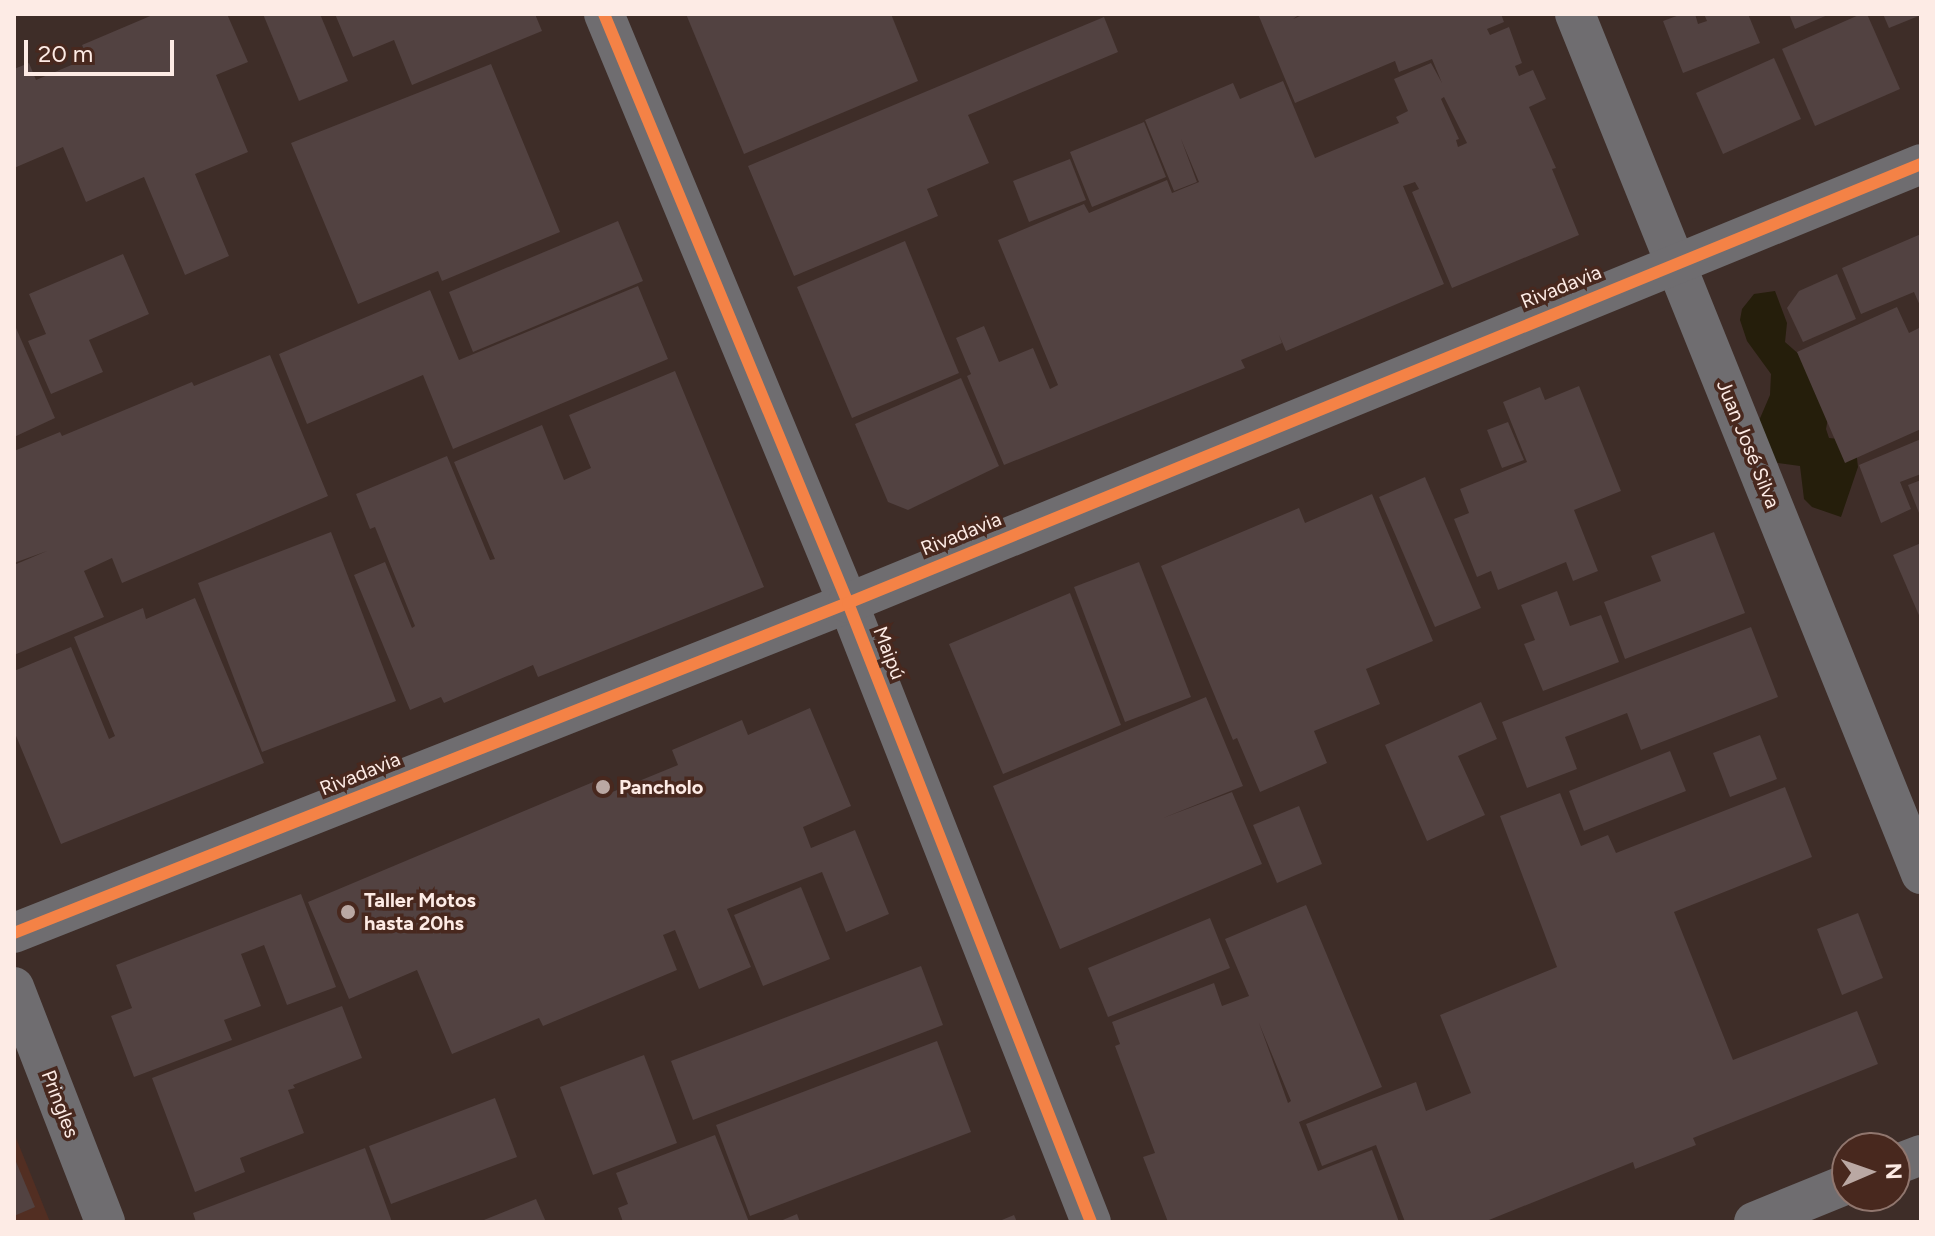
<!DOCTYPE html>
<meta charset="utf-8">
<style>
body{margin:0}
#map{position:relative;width:1935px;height:1236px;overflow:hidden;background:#3e2d28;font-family:Figtree,sans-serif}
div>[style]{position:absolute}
.built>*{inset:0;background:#522e22}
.water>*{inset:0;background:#251e0b}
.building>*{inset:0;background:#524241}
.street>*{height:40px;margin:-20px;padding:0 20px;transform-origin:20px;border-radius:20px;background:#6f6d70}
.cycleway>*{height:12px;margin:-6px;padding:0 6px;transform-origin:6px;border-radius:6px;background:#f48246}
.dots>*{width:22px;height:22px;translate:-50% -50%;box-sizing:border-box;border:4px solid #48281e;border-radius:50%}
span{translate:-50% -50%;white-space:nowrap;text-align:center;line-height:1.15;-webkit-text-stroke:7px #48281e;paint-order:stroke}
.street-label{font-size:20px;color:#fdebe5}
.poi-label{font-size:20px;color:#fdebe5;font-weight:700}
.left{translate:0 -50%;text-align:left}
.frame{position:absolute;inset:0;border:16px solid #fdebe5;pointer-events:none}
.north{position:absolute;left:1831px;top:1132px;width:80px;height:80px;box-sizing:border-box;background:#48281e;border:2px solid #90766e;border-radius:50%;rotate:88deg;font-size:22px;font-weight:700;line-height:32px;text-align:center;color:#fdebe5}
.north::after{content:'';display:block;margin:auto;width:28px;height:36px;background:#baa8a3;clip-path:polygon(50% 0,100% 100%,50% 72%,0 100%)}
.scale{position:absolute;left:24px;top:40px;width:150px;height:36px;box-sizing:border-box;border:4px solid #fdebe5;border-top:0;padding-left:10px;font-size:24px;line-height:28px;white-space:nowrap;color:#fdebe5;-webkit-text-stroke:6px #48281e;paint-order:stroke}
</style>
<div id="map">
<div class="built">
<div style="clip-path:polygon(14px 1133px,50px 1222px,14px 1222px)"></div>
</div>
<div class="water">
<div style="clip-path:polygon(1775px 291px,1787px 323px,1785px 342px,1834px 385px,1826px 429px,1829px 438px,1839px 439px,1856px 450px,1858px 467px,1841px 517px,1812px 507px,1804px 499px,1800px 466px,1778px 463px,1769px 456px,1758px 423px,1770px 395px,1771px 374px,1747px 341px,1740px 320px,1742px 309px,1754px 294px)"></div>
</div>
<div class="building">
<div style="clip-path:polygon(155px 14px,227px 14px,248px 62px,216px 75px,248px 152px,195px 174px,229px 256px,185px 275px,144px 177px,86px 202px,63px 147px,14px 168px,14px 69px,29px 63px,36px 80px,88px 58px,82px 45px)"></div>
<div style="clip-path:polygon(263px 14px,320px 14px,348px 81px,299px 101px)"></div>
<div style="clip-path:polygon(335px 14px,535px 14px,542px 31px,412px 85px,394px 40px,353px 57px)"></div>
<div style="clip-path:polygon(686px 14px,891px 14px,918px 81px,744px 154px)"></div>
<div style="clip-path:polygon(evenodd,1258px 14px,1300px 14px,1293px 19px,1305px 14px,1501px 14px,1504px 22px,1487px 29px,1490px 35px,1509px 27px,1522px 63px,1515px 66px,1519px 76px,1533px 70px,1546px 99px,1529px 107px,1556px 168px,1552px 169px,1579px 235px,1452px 288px,1412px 192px,1419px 189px,1415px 182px,1403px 186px,1444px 284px,1286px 351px,1279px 335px,1282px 343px,1241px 360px,1245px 368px,1004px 465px,967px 376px,971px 374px,956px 338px,984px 326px,999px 362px,1033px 348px,1050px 389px,1058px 385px,998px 240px,1084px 204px,1089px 213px,1167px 180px,1172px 193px,1199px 182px,1181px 139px,1197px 182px,1174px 191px,1145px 120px,1233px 83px,1240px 99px,1283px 81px,1315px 158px,1399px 123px,1396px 117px,1408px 111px,1394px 79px,1431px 63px,1442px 83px,1432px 59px,1399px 72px,1395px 61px,1295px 103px,1258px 14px,1444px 97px,1467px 143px,1458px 147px,1456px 140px,1459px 139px,1441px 99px,1444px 97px)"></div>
<div style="clip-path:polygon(1682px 14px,1695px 14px,1698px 24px,1707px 21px,1704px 14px,1748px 14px,1760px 43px,1683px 73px,1663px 21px)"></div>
<div style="clip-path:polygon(1789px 14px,1830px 14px,1795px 29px)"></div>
<div style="clip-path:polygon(1861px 14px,1867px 14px,1900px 89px,1815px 126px,1782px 49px)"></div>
<div style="clip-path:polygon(1883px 14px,1921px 14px,1921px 15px,1889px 28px)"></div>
<div style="clip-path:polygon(1104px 17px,1118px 52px,968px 115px,989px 163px,927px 189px,938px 216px,794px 276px,748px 166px)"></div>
<div style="clip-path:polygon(1774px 58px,1801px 119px,1723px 154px,1696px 93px)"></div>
<div style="clip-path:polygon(491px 64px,560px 232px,442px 281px,438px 271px,358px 304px,291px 143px)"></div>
<div style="clip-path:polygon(1144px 122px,1166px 177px,1092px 207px,1070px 152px)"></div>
<div style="clip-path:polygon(1070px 159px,1086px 200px,1029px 222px,1013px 181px)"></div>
<div style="clip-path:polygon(618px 221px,643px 281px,473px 352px,449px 292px)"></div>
<div style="clip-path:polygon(1921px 234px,1921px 308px,1914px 292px,1861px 314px,1842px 268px)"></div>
<div style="clip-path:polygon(905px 241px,959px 373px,852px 418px,797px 287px)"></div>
<div style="clip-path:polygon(123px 254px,149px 314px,89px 340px,103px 372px,51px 394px,28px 341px,46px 334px,29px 294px)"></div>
<div style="clip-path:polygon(1837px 274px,1856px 319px,1803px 342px,1787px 308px,1799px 291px)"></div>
<div style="clip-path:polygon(638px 286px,668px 359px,453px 449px,423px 375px,307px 424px,279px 354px,430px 290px,459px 360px)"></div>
<div style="clip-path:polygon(1897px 307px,1909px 333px,1921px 327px,1921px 429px,1845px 463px,1797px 352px)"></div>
<div style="clip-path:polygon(16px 328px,55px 418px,14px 437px,14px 329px)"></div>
<div style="clip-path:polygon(270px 355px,328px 496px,122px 583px,112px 558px,84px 571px,104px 617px,14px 655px,14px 565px,47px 551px,14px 563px,14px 451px,60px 432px,62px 436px,192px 382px,194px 386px)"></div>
<div style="clip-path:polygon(675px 371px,764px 587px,538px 677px,533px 665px,444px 703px,441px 697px,410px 710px,354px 575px,385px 562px,412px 628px,415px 626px,375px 527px,370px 529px,356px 494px,447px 456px,490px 560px,495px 559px,454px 462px,542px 425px,564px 480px,591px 468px,569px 415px)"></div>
<div style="clip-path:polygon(961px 378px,999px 466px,908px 510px,888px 502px,855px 424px)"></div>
<div style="clip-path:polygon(1579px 386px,1621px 491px,1574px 510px,1598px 571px,1573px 581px,1566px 562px,1498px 590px,1491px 571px,1477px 577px,1454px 519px,1469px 513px,1460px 489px,1527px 462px,1503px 402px,1540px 387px,1545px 400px)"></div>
<div style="clip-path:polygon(1508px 422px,1524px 460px,1502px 468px,1487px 430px)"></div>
<div style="clip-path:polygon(1921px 439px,1921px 474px,1900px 482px,1911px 509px,1881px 523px,1859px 465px)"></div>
<div style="clip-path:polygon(1425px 477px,1481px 608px,1435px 627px,1379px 497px)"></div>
<div style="clip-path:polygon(1921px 480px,1921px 518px,1908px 485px)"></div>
<div style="clip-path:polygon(1372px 494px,1433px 641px,1366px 669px,1380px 704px,1314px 731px,1327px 763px,1260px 792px,1237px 738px,1233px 740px,1161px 566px,1299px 508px,1305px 523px)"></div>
<div style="clip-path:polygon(331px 532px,396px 701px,262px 752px,198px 583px)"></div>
<div style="clip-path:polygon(1714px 532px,1745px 613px,1625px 659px,1604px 602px,1661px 581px,1651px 556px)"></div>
<div style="clip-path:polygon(1921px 543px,1921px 620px,1893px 555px)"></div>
<div style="clip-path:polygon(1139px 562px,1191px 697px,1125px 722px,1074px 587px)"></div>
<div style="clip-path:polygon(1557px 591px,1570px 626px,1601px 615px,1619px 662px,1543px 691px,1524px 644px,1535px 640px,1521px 605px)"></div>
<div style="clip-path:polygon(1070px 593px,1121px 725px,1003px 774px,949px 644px)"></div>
<div style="clip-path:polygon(195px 598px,264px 763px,61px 844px,14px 731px,14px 671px,71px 647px,109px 739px,115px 736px,74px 637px,143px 608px,146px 619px)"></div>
<div style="clip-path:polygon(1751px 627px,1778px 697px,1641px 750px,1627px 713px,1565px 737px,1577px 769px,1527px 788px,1502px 722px)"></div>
<div style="clip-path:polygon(1206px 697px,1243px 786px,1163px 818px,1232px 792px,1262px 864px,1060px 949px,993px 786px)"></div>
<div style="clip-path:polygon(1481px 702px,1497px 739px,1458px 756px,1485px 815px,1427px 841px,1385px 745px)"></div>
<div style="clip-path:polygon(810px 708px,851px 806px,803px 827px,811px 848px,855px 830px,889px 914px,846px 932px,822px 872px,727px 909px,751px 967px,699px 989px,675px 930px,663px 935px,677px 970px,543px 1026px,539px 1018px,452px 1054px,417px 970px,349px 999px,308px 902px,598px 780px,605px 795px,678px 765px,672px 750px,742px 720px,748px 735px)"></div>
<div style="clip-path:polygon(1760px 735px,1777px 779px,1730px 797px,1713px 753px)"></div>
<div style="clip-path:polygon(1670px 751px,1686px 791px,1584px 831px,1569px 791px)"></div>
<div style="clip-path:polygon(1785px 787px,1812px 857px,1674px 912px,1733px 1060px,1857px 1011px,1878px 1064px,1693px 1138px,1696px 1145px,1635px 1169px,1633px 1162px,1484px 1222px,1405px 1222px,1376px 1145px,1322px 1166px,1306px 1124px,1416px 1082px,1426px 1111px,1471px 1093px,1440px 1015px,1557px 967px,1500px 816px,1560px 793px,1581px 846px,1608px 835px,1616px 853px)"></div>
<div style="clip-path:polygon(1299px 806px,1322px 864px,1277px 883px,1253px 825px)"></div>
<div style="clip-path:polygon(801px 887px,830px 959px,763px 986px,734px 915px)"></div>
<div style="clip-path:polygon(301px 894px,336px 987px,287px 1005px,264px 945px,241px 954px,261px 1006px,224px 1020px,232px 1040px,134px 1077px,111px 1016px,132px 1008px,116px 965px)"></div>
<div style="clip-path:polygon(evenodd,1306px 905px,1382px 1087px,1299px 1122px,1318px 1171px,1372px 1150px,1399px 1222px,1168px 1222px,1143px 1157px,1155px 1153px,1115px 1046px,1120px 1044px,1112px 1022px,1214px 983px,1222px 1006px,1249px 996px,1225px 939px,1306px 905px,1259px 1023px,1291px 1101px,1288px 1103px,1259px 1023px)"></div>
<div style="clip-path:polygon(1858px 913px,1883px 978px,1842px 995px,1817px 929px)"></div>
<div style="clip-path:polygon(1210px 918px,1230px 968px,1108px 1017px,1088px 968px)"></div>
<div style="clip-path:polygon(921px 966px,943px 1025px,693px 1120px,671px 1061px)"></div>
<div style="clip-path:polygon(342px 1006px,362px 1058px,293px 1085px,295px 1088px,288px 1090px,304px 1133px,240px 1158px,245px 1172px,195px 1192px,152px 1078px)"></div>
<div style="clip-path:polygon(937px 1041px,971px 1132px,750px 1216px,716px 1125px)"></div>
<div style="clip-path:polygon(644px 1055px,677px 1143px,593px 1175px,560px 1087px)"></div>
<div style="clip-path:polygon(495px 1098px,517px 1157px,391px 1204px,369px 1146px)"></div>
<div style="clip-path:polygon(715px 1135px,749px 1222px,623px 1222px,618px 1208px,628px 1204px,616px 1173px)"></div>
<div style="clip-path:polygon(365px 1148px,392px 1222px,196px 1222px,193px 1213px)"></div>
<div style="clip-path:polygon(14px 1157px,35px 1207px,14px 1216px)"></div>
<div style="clip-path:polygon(536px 1199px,546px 1222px,479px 1222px)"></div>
<div style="clip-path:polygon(797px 1214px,800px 1222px,778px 1222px)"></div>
<div style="clip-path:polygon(1014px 1215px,1017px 1222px,997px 1222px)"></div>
</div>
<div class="street">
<div style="left:604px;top:14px;width:638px;rotate:67.5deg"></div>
<div style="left:848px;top:603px;width:665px;rotate:68.57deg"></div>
<div style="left:1575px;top:14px;width:927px;rotate:68.08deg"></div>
<div style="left:14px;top:933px;width:897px;rotate:-21.59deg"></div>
<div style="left:848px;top:603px;width:1159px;rotate:-22.25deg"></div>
<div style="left:14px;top:987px;width:252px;rotate:68.8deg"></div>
<div style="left:1895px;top:1165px;width:28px;rotate:-21deg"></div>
<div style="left:1754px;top:1222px;width:100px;rotate:-22.2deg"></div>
</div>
<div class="cycleway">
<div style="left:604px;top:14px;width:638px;rotate:67.5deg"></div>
<div style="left:848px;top:603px;width:665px;rotate:68.57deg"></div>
<div style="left:14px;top:933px;width:897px;rotate:-21.59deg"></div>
<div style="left:848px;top:603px;width:1159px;rotate:-22.25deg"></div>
</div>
<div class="dots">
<div style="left:603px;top:787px;background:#baa8a3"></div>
<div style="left:348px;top:912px;background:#baa8a3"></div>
</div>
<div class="street-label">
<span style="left:1561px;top:287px;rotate:-22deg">Rivadavia</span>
<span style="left:1748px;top:444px;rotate:68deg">Juan José Silva</span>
<span style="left:961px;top:534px;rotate:-22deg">Rivadavia</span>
<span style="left:889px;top:653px;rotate:69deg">Maipú</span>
<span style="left:360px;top:774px;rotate:-22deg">Rivadavia</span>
<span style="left:60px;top:1104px;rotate:69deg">Pringles</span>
</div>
<div class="poi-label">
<span class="left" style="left:619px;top:787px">Pancholo</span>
<span class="left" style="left:364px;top:912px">Taller Motos<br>hasta 20hs</span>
</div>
<div class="frame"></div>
<div class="north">N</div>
<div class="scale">20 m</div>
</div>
